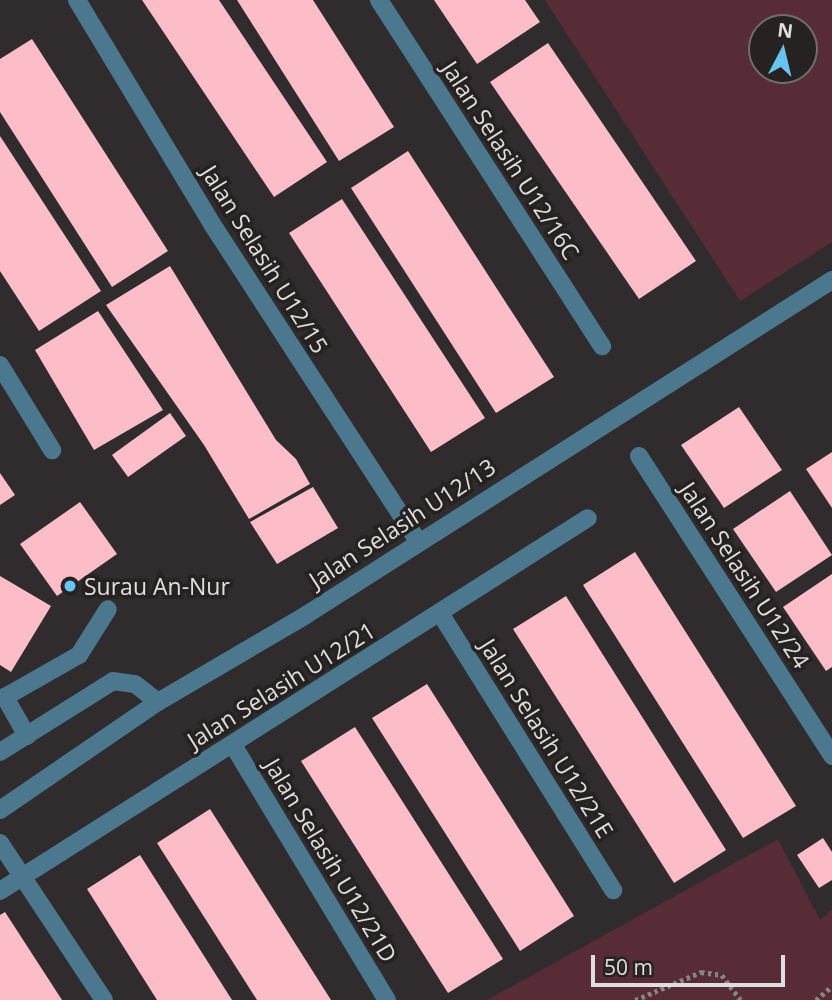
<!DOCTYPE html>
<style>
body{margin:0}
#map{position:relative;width:832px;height:1000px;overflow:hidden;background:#302b2c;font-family:"Open Sans",sans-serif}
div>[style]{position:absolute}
.green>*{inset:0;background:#572c36}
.building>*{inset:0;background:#fcbcc8}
.path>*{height:4.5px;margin-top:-2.25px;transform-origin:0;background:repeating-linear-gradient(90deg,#878484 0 3.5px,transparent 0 7px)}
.minor>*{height:18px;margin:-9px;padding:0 9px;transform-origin:9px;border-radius:9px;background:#4b788f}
.dots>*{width:19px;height:19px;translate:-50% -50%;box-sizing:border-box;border:4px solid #262222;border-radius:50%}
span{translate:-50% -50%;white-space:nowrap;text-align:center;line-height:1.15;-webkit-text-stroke:7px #262222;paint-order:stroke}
.street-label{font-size:23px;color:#e0dede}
.poi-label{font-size:23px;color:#e0dede}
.left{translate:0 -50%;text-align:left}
.north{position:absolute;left:748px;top:14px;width:70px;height:70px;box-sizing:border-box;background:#262222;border:2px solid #706d6d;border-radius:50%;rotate:7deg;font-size:19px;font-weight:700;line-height:28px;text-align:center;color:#e0dede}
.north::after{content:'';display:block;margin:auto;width:24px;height:32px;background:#69c3f1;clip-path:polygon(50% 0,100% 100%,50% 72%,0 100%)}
.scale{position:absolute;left:591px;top:955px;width:194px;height:32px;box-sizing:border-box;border:4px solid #e0dede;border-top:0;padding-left:9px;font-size:21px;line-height:24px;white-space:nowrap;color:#e0dede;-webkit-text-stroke:5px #262222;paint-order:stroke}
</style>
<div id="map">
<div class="green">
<div style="clip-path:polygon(evenodd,545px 0,832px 0,832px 242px,740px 301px,545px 0,804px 28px,804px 70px,762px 70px,762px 28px,804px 28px)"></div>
<div style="clip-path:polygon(778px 839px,820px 920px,832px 910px,832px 1000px,487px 1000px)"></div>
</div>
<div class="building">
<div style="clip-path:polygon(142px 0,219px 0,327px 162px,274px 197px)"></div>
<div style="clip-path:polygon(237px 0,313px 0,394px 127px,339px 161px)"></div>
<div style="clip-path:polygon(434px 0,525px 0,540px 22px,477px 64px)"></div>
<div style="clip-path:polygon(32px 39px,168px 251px,112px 287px,0 112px,0 59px)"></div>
<div style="clip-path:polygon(548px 43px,696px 261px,639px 299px,490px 82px)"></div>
<div style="clip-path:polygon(0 136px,101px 291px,39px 331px,0 271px)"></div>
<div style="clip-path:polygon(408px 151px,554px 377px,496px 413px,351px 188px)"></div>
<div style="clip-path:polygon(342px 199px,485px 418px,431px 452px,289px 233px)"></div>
<div style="clip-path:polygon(170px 266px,276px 440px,296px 459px,310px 484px,249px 519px,204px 445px,106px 305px)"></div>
<div style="clip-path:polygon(98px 311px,163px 410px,94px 450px,35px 350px)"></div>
<div style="clip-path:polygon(739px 407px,782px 470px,724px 508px,681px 445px)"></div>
<div style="clip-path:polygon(170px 413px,186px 436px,128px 477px,112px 455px)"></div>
<div style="clip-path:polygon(832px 452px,832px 508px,806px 469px)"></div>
<div style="clip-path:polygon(0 473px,15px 495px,0 505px)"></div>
<div style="clip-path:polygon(313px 487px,338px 528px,277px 564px,250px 522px)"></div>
<div style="clip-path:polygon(790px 491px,832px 555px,776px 592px,733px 529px)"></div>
<div style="clip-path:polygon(80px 502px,117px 554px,57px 596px,20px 544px)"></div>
<div style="clip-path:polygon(635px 552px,796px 806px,743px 838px,583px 585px)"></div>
<div style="clip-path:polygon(832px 574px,832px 667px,826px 671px,783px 607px)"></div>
<div style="clip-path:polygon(0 576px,51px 606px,11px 672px,0 665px)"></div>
<div style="clip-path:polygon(566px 596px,726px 850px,674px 883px,513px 629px)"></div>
<div style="clip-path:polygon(427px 684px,574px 916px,520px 951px,372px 718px)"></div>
<div style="clip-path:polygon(355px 727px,503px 959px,448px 993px,301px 761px)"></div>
<div style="clip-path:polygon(210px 809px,331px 1000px,257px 1000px,157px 843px)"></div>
<div style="clip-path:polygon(823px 838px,832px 852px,832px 880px,819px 888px,797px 855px)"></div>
<div style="clip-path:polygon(140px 855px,232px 1000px,157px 1000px,87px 889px)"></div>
<div style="clip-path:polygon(5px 912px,62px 1000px,0 1000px,0 915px)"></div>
</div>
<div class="path">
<div style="left:635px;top:1000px;width:72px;rotate:-23deg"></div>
<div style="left:701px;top:972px;width:21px;rotate:8deg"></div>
<div style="left:722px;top:975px;width:31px;rotate:53deg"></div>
<div style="left:816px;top:1000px;width:21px;rotate:-41deg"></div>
</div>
<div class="minor">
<div style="left:77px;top:0;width:262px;rotate:58.9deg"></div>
<div style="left:212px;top:224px;width:377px;rotate:57deg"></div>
<div style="left:379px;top:0;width:412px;rotate:57.2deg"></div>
<div style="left:0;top:365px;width:100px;rotate:58.5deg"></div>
<div style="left:639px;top:456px;width:357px;rotate:57.2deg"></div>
<div style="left:440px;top:613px;width:327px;rotate:58deg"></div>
<div style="left:27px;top:736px;width:45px;rotate:-119.4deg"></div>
<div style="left:5px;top:697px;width:85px;rotate:-29.6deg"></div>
<div style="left:79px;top:655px;width:54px;rotate:-57.8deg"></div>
<div style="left:233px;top:745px;width:298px;rotate:58.9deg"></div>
<div style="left:0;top:752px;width:133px;rotate:-32.1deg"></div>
<div style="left:113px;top:681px;width:22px;rotate:8deg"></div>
<div style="left:135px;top:684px;width:29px;rotate:38deg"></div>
<div style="left:0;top:810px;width:191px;rotate:-34.4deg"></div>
<div style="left:158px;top:702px;width:172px;rotate:-30.4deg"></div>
<div style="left:306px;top:615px;width:624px;rotate:-32.49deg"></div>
<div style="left:0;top:843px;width:188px;rotate:56.5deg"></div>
<div style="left:0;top:891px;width:696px;rotate:-32.39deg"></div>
</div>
<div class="dots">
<div style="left:70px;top:586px;background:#69c3f1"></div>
</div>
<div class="street-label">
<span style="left:511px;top:160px;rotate:57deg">Jalan Selasih U12/16C</span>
<span style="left:265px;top:259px;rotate:58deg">Jalan Selasih U12/15</span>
<span style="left:402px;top:523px;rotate:-33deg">Jalan Selasih U12/13</span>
<span style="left:745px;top:575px;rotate:57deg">Jalan Selasih U12/24</span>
<span style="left:281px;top:685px;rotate:-32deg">Jalan Selasih U12/21</span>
<span style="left:547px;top:738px;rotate:58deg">Jalan Selasih U12/21E</span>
<span style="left:331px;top:860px;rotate:59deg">Jalan Selasih U12/21D</span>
</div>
<div class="poi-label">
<span class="left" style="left:84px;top:586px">Surau An-Nur</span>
</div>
<div class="north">N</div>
<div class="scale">50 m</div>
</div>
